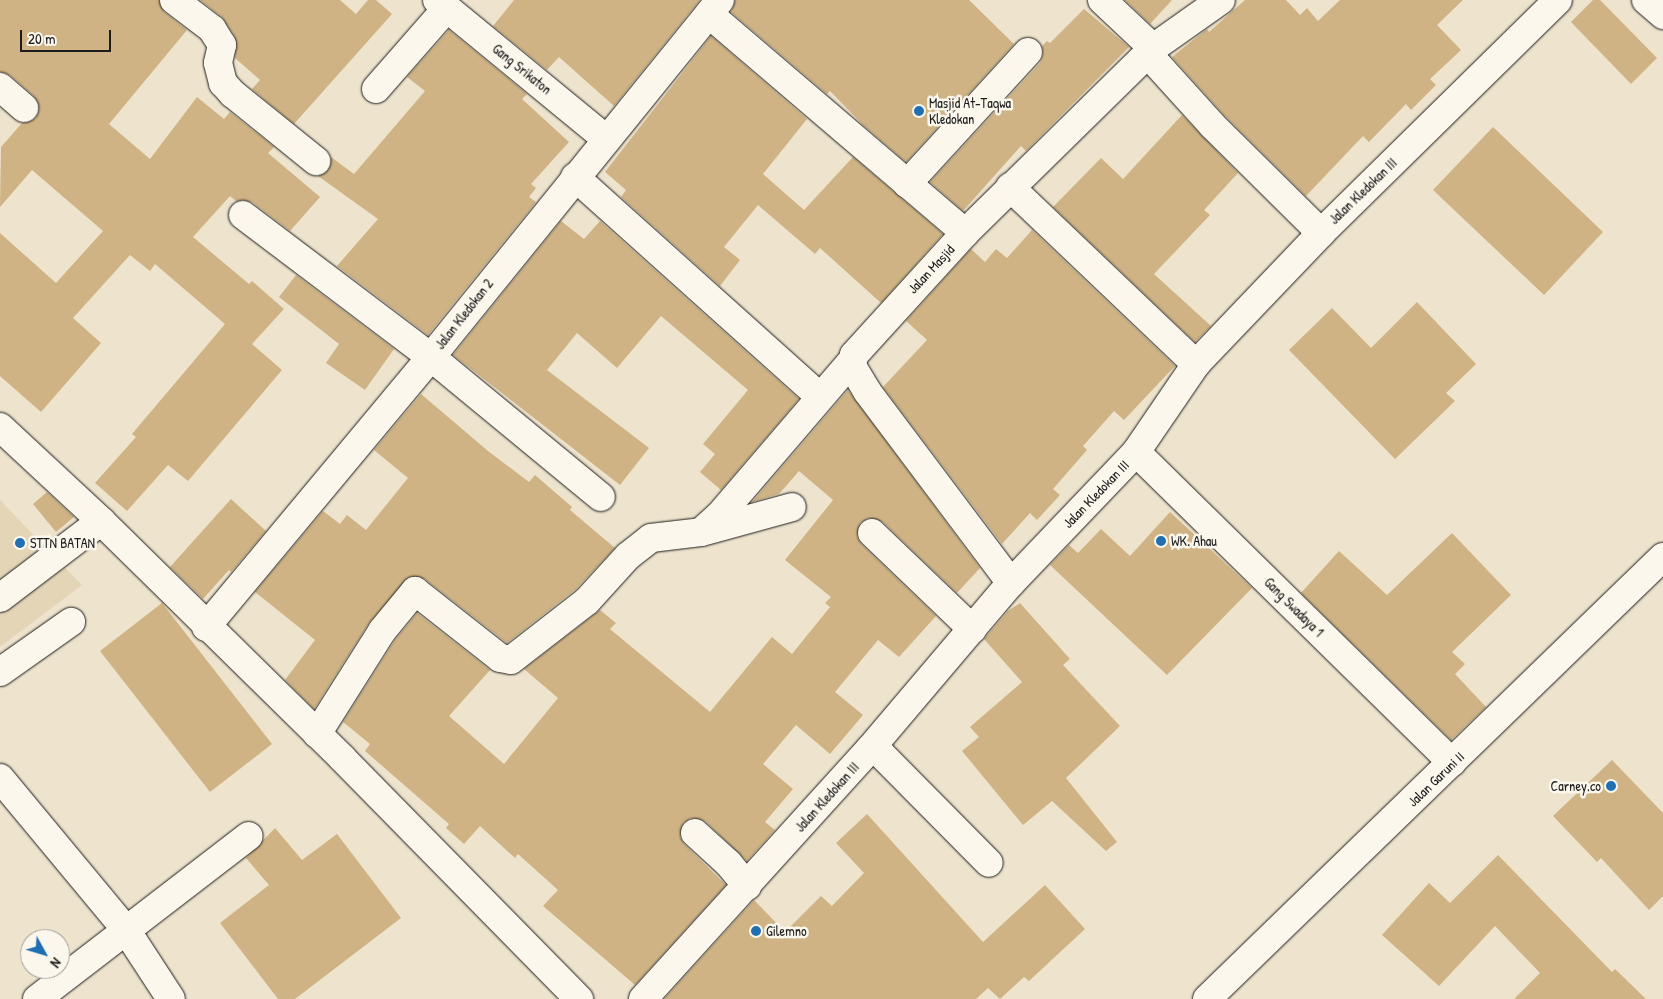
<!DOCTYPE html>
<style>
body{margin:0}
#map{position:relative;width:1663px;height:999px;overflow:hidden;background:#eee3cd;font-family:"Patrick Hand",sans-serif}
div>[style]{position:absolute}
.built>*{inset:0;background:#e5d5b7}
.building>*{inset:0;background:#cfb384}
.roads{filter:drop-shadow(0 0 1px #1c1c1c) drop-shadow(0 0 1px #1c1c1c)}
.minor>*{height:28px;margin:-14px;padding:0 14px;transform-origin:14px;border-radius:14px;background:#fbf7ec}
.dots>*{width:14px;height:14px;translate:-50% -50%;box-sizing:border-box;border:2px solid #fbf7ec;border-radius:50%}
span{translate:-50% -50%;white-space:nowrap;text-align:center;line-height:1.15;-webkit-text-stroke:5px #fbf7ec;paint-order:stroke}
.street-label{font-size:14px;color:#1c1c1c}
.poi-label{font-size:14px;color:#1c1c1c}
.left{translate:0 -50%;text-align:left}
.right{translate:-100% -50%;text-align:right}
.north{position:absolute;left:20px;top:929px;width:50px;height:50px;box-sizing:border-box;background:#fbf7ec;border:1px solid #a29f99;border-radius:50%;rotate:129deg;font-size:14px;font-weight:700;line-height:20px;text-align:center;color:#1c1c1c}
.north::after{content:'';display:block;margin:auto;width:18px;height:22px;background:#1f6fb2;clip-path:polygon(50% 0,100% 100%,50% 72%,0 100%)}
.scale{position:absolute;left:20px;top:30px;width:91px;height:22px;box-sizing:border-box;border:2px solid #1c1c1c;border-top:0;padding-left:6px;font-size:15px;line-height:18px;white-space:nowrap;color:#1c1c1c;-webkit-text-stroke:4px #fbf7ec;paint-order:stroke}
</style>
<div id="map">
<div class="built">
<div style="clip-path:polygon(0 500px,82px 585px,0 647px)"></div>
</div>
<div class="building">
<div style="clip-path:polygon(0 0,159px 0,164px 12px,187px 30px,109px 124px,150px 159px,197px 97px,224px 119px,230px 112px,274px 147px,268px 153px,320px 197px,290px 231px,252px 202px,236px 201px,230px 196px,193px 237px,249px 284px,252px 281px,284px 309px,252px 344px,282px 370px,188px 481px,168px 465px,127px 511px,95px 483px,136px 437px,132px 434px,225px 324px,155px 264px,150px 271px,130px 255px,73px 318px,101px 343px,41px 412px,0 376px,0 233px,56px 283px,103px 231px,32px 170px,0 207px,1px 147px,22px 123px,35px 119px,39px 111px,34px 96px,10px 75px,0 72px)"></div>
<div style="clip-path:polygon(200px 0,340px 0,356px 14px,368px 0,376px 0,392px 14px,294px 124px,252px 89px,260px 80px,235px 58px,235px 37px,222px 17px)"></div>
<div style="clip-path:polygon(514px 0,700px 0,614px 106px,559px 57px,547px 70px,493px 26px)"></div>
<div style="clip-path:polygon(735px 0,969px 0,1014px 44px,906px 162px,863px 125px,830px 91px,827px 94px,731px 12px)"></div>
<div style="clip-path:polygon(1125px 0,1172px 0,1150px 24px)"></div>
<div style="clip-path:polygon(1245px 0,1286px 0,1300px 15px,1307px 8px,1318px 21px,1340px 0,1463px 0,1437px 25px,1461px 50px,1430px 79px,1436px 85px,1411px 110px,1406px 104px,1369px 142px,1363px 136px,1306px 196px,1224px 115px,1172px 57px,1207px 29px,1209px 32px)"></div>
<div style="clip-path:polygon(1593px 0,1600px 0,1657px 58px,1631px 84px,1571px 22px)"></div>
<div style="clip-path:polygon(1084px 9px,1129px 47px,1026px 151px,1021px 146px,963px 211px,930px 182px,1040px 63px,1043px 55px,1042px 46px,1047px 41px,1050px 43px)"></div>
<div style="clip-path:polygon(449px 30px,527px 94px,522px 99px,569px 142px,531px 184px,536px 188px,529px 197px,536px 202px,428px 335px,337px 266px,378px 219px,318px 176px,328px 170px,331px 157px,354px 174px,425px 91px,407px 77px)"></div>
<div style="clip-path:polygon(711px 36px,807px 119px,763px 174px,804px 210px,853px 157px,943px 234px,881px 303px,820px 248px,815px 254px,758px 205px,724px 247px,740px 260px,720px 286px,621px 197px,626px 190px,605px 172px)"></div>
<div style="clip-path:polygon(1182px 115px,1238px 173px,1204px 210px,1210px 215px,1154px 274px,1211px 326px,1195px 342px,1053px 207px,1101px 158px,1123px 179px)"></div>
<div style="clip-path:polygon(1493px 127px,1603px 232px,1544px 295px,1433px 190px)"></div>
<div style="clip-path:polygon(561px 221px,584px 239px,600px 221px,799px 399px,721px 490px,700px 472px,715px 454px,703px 444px,748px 390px,661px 316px,617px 368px,577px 333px,547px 370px,649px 448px,620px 485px,453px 355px)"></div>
<div style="clip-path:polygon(1032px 230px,1175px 366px,1124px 420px,1114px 411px,1083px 446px,1087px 450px,1053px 489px,1060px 495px,1037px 520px,1030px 513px,1002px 544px,883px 387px,927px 340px,906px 321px,971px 249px,985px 262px,996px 249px,1007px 258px)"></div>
<div style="clip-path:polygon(296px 275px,394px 349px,365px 390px,326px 363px,339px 344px,279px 297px)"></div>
<div style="clip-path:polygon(1417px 302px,1476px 364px,1446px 393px,1455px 401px,1395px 459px,1289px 350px,1332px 308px,1371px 348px)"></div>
<div style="clip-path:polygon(848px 390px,980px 568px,957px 593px,883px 522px,868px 518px,860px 523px,857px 537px,861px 544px,936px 616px,899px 657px,878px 640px,835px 692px,863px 715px,830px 754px,796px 725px,763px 764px,793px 789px,765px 822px,775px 830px,747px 861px,705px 821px,691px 818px,683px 823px,680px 837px,684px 844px,726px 885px,635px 985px,543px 906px,558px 890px,518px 854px,515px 858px,480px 826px,464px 844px,446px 828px,449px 824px,365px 751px,370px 744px,343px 722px,395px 640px,417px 613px,490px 670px,449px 716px,504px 764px,558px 698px,524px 669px,600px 610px,616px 623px,610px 629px,710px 712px,772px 637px,792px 654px,830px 607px,825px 603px,831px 597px,785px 560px,833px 500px,799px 471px,779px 494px,752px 502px)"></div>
<div style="clip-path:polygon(421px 394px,488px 451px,529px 482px,535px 475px,572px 507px,570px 510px,615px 548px,576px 589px,507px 643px,425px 579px,409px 577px,369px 623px,314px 709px,285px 680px,315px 640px,255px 592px,323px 511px,340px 524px,347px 515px,366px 530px,408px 478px,374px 450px)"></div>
<div style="clip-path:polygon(47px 492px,74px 517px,56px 532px,33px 504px)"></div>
<div style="clip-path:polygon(231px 499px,266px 531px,231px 572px,229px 570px,203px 599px,170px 567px)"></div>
<div style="clip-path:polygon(1170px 512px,1252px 588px,1167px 675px,1050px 565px,1069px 545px,1078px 553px,1101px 529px,1130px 556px)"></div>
<div style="clip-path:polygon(1452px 533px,1511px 595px,1452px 652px,1465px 664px,1455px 674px,1486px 707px,1451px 740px,1301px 593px,1339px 551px,1387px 595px)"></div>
<div style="clip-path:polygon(162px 603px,272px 744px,210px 792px,100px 651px)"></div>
<div style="clip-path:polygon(1020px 603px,1070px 659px,1063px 665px,1120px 726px,1066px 778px,1117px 842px,1106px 851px,1052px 801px,1023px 825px,962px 751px,979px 737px,970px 727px,1022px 682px,984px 639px,1008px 611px)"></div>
<div style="clip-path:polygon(1612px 760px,1663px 813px,1663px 896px,1649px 910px,1601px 858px,1597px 862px,1553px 816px)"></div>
<div style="clip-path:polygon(867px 814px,983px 942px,1045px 885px,1085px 929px,1029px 981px,1024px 977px,1000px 999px,988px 988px,976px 999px,664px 999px,754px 900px,785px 932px,821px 896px,832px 906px,864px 873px,836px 843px)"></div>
<div style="clip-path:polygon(275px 828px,302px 860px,337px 834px,401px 918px,295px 999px,278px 999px,220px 923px,269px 885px,246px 858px)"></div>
<div style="clip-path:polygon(1498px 855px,1612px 972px,1615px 969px,1646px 999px,1514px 999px,1540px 973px,1495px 926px,1439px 986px,1382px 935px,1429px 883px,1450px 903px)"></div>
</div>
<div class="roads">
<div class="minor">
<div style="left:174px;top:0;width:48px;rotate:37.3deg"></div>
<div style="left:212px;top:29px;width:19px;rotate:58deg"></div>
<div style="left:222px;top:45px;width:18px;rotate:103deg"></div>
<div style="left:218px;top:63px;width:21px;rotate:76deg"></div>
<div style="left:223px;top:83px;width:15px;rotate:48deg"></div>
<div style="left:233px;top:94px;width:107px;rotate:38.9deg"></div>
<div style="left:437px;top:0;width:219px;rotate:39.4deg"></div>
<div style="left:1102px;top:0;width:70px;rotate:43.3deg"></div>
<div style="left:1646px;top:0;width:23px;rotate:41deg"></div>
<div style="left:709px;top:14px;width:337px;rotate:40.5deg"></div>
<div style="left:1147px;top:53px;width:98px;rotate:47.9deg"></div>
<div style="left:1213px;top:126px;width:152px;rotate:44.7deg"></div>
<div style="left:0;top:87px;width:32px;rotate:41deg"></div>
<div style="left:376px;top:89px;width:108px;rotate:-48.8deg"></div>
<div style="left:575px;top:177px;width:328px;rotate:41.9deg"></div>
<div style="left:907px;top:184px;width:179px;rotate:-47.5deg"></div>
<div style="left:1010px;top:187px;width:257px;rotate:43.6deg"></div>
<div style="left:243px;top:215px;width:236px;rotate:37.1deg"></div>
<div style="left:431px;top:357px;width:220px;rotate:39.5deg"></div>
<div style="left:0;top:427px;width:138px;rotate:42.9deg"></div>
<div style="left:101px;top:521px;width:339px;rotate:44.5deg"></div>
<div style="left:343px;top:759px;width:337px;rotate:45.5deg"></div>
<div style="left:1136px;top:452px;width:443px;rotate:44.5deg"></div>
<div style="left:705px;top:531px;width:90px;rotate:-15.4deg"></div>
<div style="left:872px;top:533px;width:139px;rotate:43.8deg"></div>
<div style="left:1011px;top:583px;width:240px;rotate:-126.9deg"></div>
<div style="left:867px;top:391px;width:29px;rotate:-121deg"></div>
<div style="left:852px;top:366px;width:11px;rotate:-80deg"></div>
<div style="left:854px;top:355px;width:165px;rotate:-47.7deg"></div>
<div style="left:965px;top:233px;width:264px;rotate:-44.5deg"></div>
<div style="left:1153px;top:48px;width:83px;rotate:-35.2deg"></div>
<div style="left:0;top:598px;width:127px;rotate:-37.3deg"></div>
<div style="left:206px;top:627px;width:351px;rotate:-50.2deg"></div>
<div style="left:431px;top:357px;width:459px;rotate:-51deg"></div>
<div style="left:0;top:672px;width:87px;rotate:-35.2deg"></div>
<div style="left:317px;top:734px;width:122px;rotate:-57.7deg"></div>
<div style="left:382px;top:631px;width:52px;rotate:-50.5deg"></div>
<div style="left:415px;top:591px;width:108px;rotate:38.2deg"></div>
<div style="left:500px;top:658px;width:11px;rotate:10deg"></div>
<div style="left:511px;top:660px;width:96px;rotate:-37.8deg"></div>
<div style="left:587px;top:601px;width:61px;rotate:-47.7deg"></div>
<div style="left:628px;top:556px;width:29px;rotate:-38deg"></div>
<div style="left:651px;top:538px;width:50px;rotate:-6.8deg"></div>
<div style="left:701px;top:532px;width:24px;rotate:-42deg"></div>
<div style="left:719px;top:516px;width:204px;rotate:-49.4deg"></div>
<div style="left:870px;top:749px;width:12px;rotate:24deg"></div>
<div style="left:881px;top:754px;width:153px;rotate:45.3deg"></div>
<div style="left:0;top:778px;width:197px;rotate:50.3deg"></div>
<div style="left:126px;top:930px;width:82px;rotate:56.9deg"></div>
<div style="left:695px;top:833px;width:45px;rotate:42.3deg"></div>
<div style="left:728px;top:863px;width:30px;rotate:50deg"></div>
<div style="left:37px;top:999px;width:267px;rotate:-37.6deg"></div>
<div style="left:643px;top:999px;width:338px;rotate:-47.8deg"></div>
<div style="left:870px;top:749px;width:218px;rotate:-49.7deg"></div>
<div style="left:1011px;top:583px;width:181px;rotate:-46.3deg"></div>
<div style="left:1136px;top:452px;width:107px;rotate:-55.7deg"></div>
<div style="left:1196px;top:364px;width:181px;rotate:-46.3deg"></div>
<div style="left:1321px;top:233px;width:332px;rotate:-44.5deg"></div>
<div style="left:1207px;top:999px;width:635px;rotate:-44.11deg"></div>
</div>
</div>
<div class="dots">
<div style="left:919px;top:111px;background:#1f6fb2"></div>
<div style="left:1161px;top:541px;background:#1f6fb2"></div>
<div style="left:20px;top:543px;background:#1f6fb2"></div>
<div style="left:1611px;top:786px;background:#1f6fb2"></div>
<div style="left:756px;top:931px;background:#1f6fb2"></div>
</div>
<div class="street-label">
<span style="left:522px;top:69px;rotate:39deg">Gang Srikaton</span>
<span style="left:1363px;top:191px;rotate:-44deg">Jalan Kledokan III</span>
<span style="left:931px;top:269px;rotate:-47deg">Jalan Masjid</span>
<span style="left:464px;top:314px;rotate:-52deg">Jalan Kledokan 2</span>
<span style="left:1096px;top:494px;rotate:-46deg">Jalan Kledokan III</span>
<span style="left:1294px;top:607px;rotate:45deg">Gang Swadaya 1</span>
<span style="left:1436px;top:779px;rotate:-44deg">Jalan Garuni II</span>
<span style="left:827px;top:797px;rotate:-48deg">Jalan Kledokan III</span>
</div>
<div class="poi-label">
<span class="left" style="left:929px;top:111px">Masjid At-Taqwa<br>Kledokan</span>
<span class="left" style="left:1171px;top:541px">WK. Ahau</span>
<span class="left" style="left:30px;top:543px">STTN BATAN</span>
<span class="right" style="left:1601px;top:786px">Carney.co</span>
<span class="left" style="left:766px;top:931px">Gilemno</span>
</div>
<div class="north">N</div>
<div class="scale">20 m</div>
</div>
